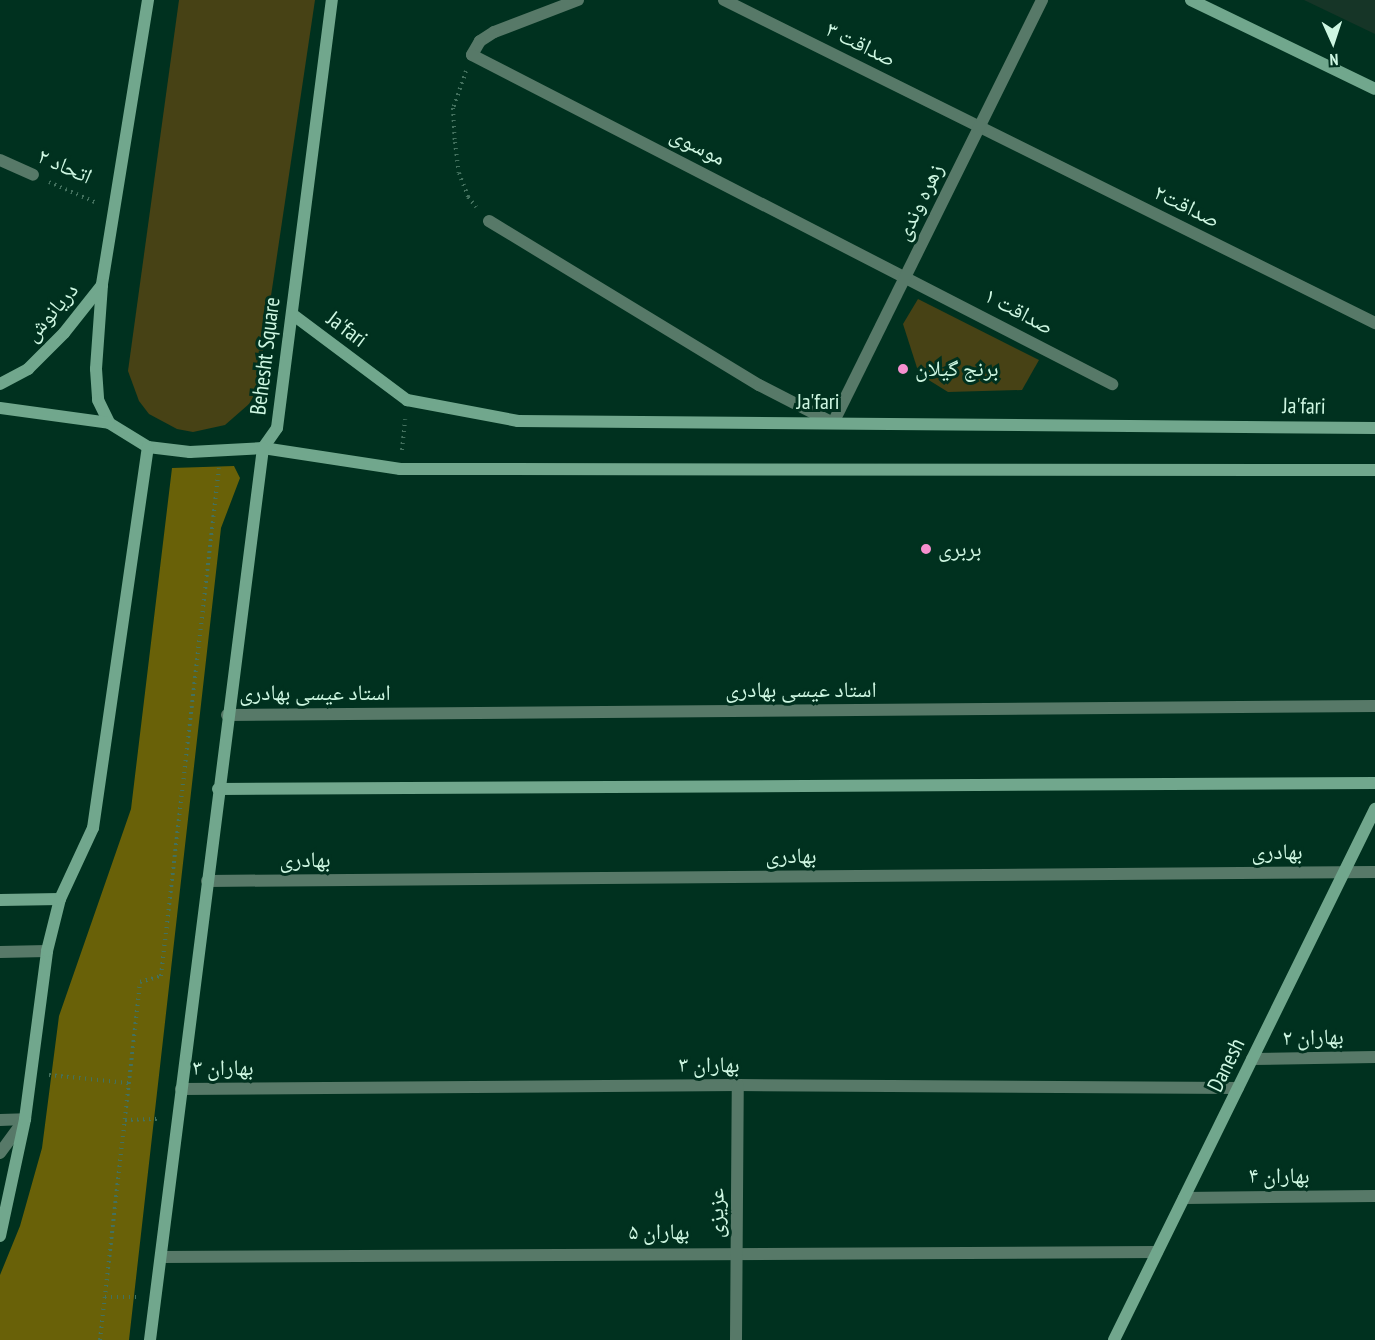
<!DOCTYPE html>
<meta charset="utf-8">
<style>
body{margin:0}
#map{position:relative;width:1375px;height:1340px;overflow:hidden;background:#00311f;font-family:"PT Sans Narrow","Noto Naskh Arabic",sans-serif}
div>[style]{position:absolute}
.built>*{inset:0;background:#163527}
.green>*{inset:0;background:#474215}
.forest>*{inset:0;background:#696108}
.path>*{height:4px;margin-top:-2px;transform-origin:0;background:repeating-linear-gradient(90deg,#43715e 0 1.5px,transparent 0 6px)}
.street>*{height:12px;margin:-6px;padding:0 6px;transform-origin:6px;border-radius:6px;background:#577968}
.secondary>*{height:12px;margin:-6px;padding:0 6px;transform-origin:6px;border-radius:6px;background:#71a78d}
.dots>*{width:16px;height:16px;translate:-50% -50%;box-sizing:border-box;border:3px solid #00311f;border-radius:50%}
span{translate:-50% -50%;white-space:nowrap;text-align:center;line-height:1.15;-webkit-text-stroke:6px #00311f;paint-order:stroke}
.street-label{font-size:22px;color:#cef7e2}
.poi-label{font-size:22px;color:#cef7e2}
.left{translate:0 -50%;text-align:left}
.north{position:absolute;left:1303px;top:12px;width:60px;height:60px;-webkit-text-stroke:4px #00311f;paint-order:stroke;rotate:177deg;font-size:16px;font-weight:700;line-height:24px;text-align:center;color:#cef7e2}
.north::after{content:'';display:block;margin:auto;width:21px;height:27px;background:#cef7e2;clip-path:polygon(50% 0,100% 100%,50% 72%,0 100%)}
</style>
<div id="map">
<div class="built">
<div style="clip-path:polygon(1304px 0,1375px 0,1375px 34px)"></div>
</div>
<div class="green">
<div style="clip-path:polygon(179px 0,315px 0,257px 390px,249px 404px,225px 425px,193px 432px,177px 429px,149px 414px,139px 401px,128px 371px)"></div>
<div style="clip-path:polygon(918px 299px,1039px 360px,1022px 390px,948px 392px,919px 374px,903px 324px)"></div>
</div>
<div class="forest">
<div style="clip-path:polygon(234px 466px,240px 478px,221px 528px,129px 1340px,0 1340px,0 1275px,20px 1226px,42px 1148px,59px 1016px,131px 809px,172px 468px)"></div>
</div>
<div class="path">
<div style="left:466px;top:71px;width:39px;rotate:109deg"></div>
<div style="left:453px;top:108px;width:34px;rotate:87deg"></div>
<div style="left:455px;top:142px;width:31px;rotate:83deg"></div>
<div style="left:459px;top:173px;width:26px;rotate:69deg"></div>
<div style="left:468px;top:197px;width:13px;rotate:51deg"></div>
<div style="left:49px;top:182px;width:52px;rotate:23.6deg"></div>
<div style="left:402px;top:450px;width:31px;rotate:-84deg"></div>
<div style="left:49px;top:1075px;width:80px;rotate:5.7deg"></div>
<div style="left:125px;top:1120px;width:35px;rotate:-2deg"></div>
<div style="left:105px;top:1297px;width:32px"></div>
<div style="left:100px;top:1340px;width:360px;rotate:-83.6deg"></div>
<div style="left:140px;top:982px;width:22px;rotate:-16deg"></div>
<div style="left:161px;top:976px;width:511px;rotate:-83.49deg"></div>
</div>
<div class="street">
<div style="left:578px;top:0;width:90px;rotate:159.1deg"></div>
<div style="left:494px;top:32px;width:17px;rotate:147deg"></div>
<div style="left:480px;top:41px;width:16px;rotate:120deg"></div>
<div style="left:472px;top:55px;width:720px;rotate:27.21deg"></div>
<div style="left:724px;top:0;width:727px;rotate:26.39deg"></div>
<div style="left:0;top:160px;width:36px;rotate:24deg"></div>
<div style="left:489px;top:221px;width:316px;rotate:31.3deg"></div>
<div style="left:759px;top:385px;width:83px;rotate:27.2deg"></div>
<div style="left:833px;top:423px;width:472px;rotate:-63.7deg"></div>
<div style="left:227px;top:715px;width:1148px;rotate:-0.45deg"></div>
<div style="left:207px;top:881px;width:1168px;rotate:-0.44deg"></div>
<div style="left:0;top:952px;width:47px;rotate:-1.2deg"></div>
<div style="left:1252px;top:1059px;width:123px;rotate:-0.9deg"></div>
<div style="left:181px;top:1089px;width:557px;rotate:-0.41deg"></div>
<div style="left:738px;top:1085px;width:500px;rotate:0.34deg"></div>
<div style="left:0;top:1120px;width:25px;rotate:-2deg"></div>
<div style="left:0;top:1153px;width:42px;rotate:-53.7deg"></div>
<div style="left:1184px;top:1198px;width:191px;rotate:-0.6deg"></div>
<div style="left:161px;top:1257px;width:996px;rotate:-0.29deg"></div>
<div style="left:736px;top:1340px;width:255px;rotate:-89.6deg"></div>
</div>
<div class="secondary">
<div style="left:148px;top:0;width:289px;rotate:99.2deg"></div>
<div style="left:102px;top:285px;width:84px;rotate:94.1deg"></div>
<div style="left:96px;top:369px;width:31px;rotate:86deg"></div>
<div style="left:98px;top:400px;width:25px;rotate:64deg"></div>
<div style="left:109px;top:423px;width:46px;rotate:31.6deg"></div>
<div style="left:148px;top:447px;width:42px;rotate:6.8deg"></div>
<div style="left:190px;top:452px;width:73px;rotate:-3.1deg"></div>
<div style="left:263px;top:448px;width:139px;rotate:8.7deg"></div>
<div style="left:400px;top:469px;width:975px;rotate:0.06deg"></div>
<div style="left:1191px;top:0;width:204px;rotate:25.8deg"></div>
<div style="left:292px;top:314px;width:144px;rotate:36.8deg"></div>
<div style="left:407px;top:400px;width:113px;rotate:10.7deg"></div>
<div style="left:518px;top:421px;width:857px;rotate:0.47deg"></div>
<div style="left:0;top:384px;width:32px;rotate:-28deg"></div>
<div style="left:28px;top:369px;width:51px;rotate:-45deg"></div>
<div style="left:64px;top:333px;width:61px;rotate:-51.6deg"></div>
<div style="left:0;top:408px;width:110px;rotate:7.8deg"></div>
<div style="left:263px;top:448px;width:24px;rotate:-55deg"></div>
<div style="left:277px;top:428px;width:432px;rotate:-82.7deg"></div>
<div style="left:218px;top:789px;width:1157px;rotate:-0.3deg"></div>
<div style="left:0;top:900px;width:60px;rotate:-1deg"></div>
<div style="left:0;top:1236px;width:120px;rotate:-77.9deg"></div>
<div style="left:25px;top:1119px;width:169px;rotate:-82.5deg"></div>
<div style="left:47px;top:951px;width:54px;rotate:-76deg"></div>
<div style="left:60px;top:899px;width:78px;rotate:-65.1deg"></div>
<div style="left:93px;top:828px;width:385px;rotate:-81.8deg"></div>
<div style="left:150px;top:1340px;width:899px;rotate:-82.78deg"></div>
<div style="left:1114px;top:1340px;width:592px;rotate:-63.82deg"></div>
</div>
<div class="dots">
<div style="left:903px;top:369px;background:#f690cf"></div>
<div style="left:926px;top:549px;background:#f690cf"></div>
</div>
<div class="street-label">
<span style="left:861px;top:44px;rotate:26deg">صداقت ۳</span>
<span style="left:698px;top:146px;rotate:27deg">موسوی</span>
<span style="left:65px;top:166px;rotate:24deg">اتحاد ۲</span>
<span style="left:919px;top:202px;rotate:-64deg">زهره وندی</span>
<span style="left:1187px;top:206px;rotate:26deg">صداقت۲</span>
<span style="left:1019px;top:311px;rotate:28deg">صداقت ۱</span>
<span style="left:51px;top:312px;rotate:-49deg">دریانوش</span>
<span style="left:347px;top:329px;rotate:37deg">Ja'fari</span>
<span style="left:265px;top:356px;rotate:-83deg">Behesht Square</span>
<span style="left:818px;top:402px">Ja'fari</span>
<span style="left:1304px;top:406px;rotate:1deg">Ja'fari</span>
<span style="left:801px;top:690px">استاد عیسی بهادری</span>
<span style="left:315px;top:693px">استاد عیسی بهادری</span>
<span style="left:1277px;top:852px">بهادری</span>
<span style="left:791px;top:856px">بهادری</span>
<span style="left:305px;top:860px">بهادری</span>
<span style="left:1313px;top:1037px;rotate:-1deg">بهاران ۲</span>
<span style="left:709px;top:1065px">بهاران ۳</span>
<span style="left:1226px;top:1065px;rotate:-64deg">Danesh</span>
<span style="left:223px;top:1068px">بهاران ۳</span>
<span style="left:1279px;top:1176px">بهاران ۴</span>
<span style="left:716px;top:1213px;rotate:-89deg">عزیزی</span>
<span style="left:659px;top:1232px">بهاران ۵</span>
</div>
<div class="poi-label">
<span class="left" style="left:915px;top:369px">برنج گیلان</span>
<span class="left" style="left:938px;top:549px">بربری</span>
</div>
<div class="north">N</div>
</div>
